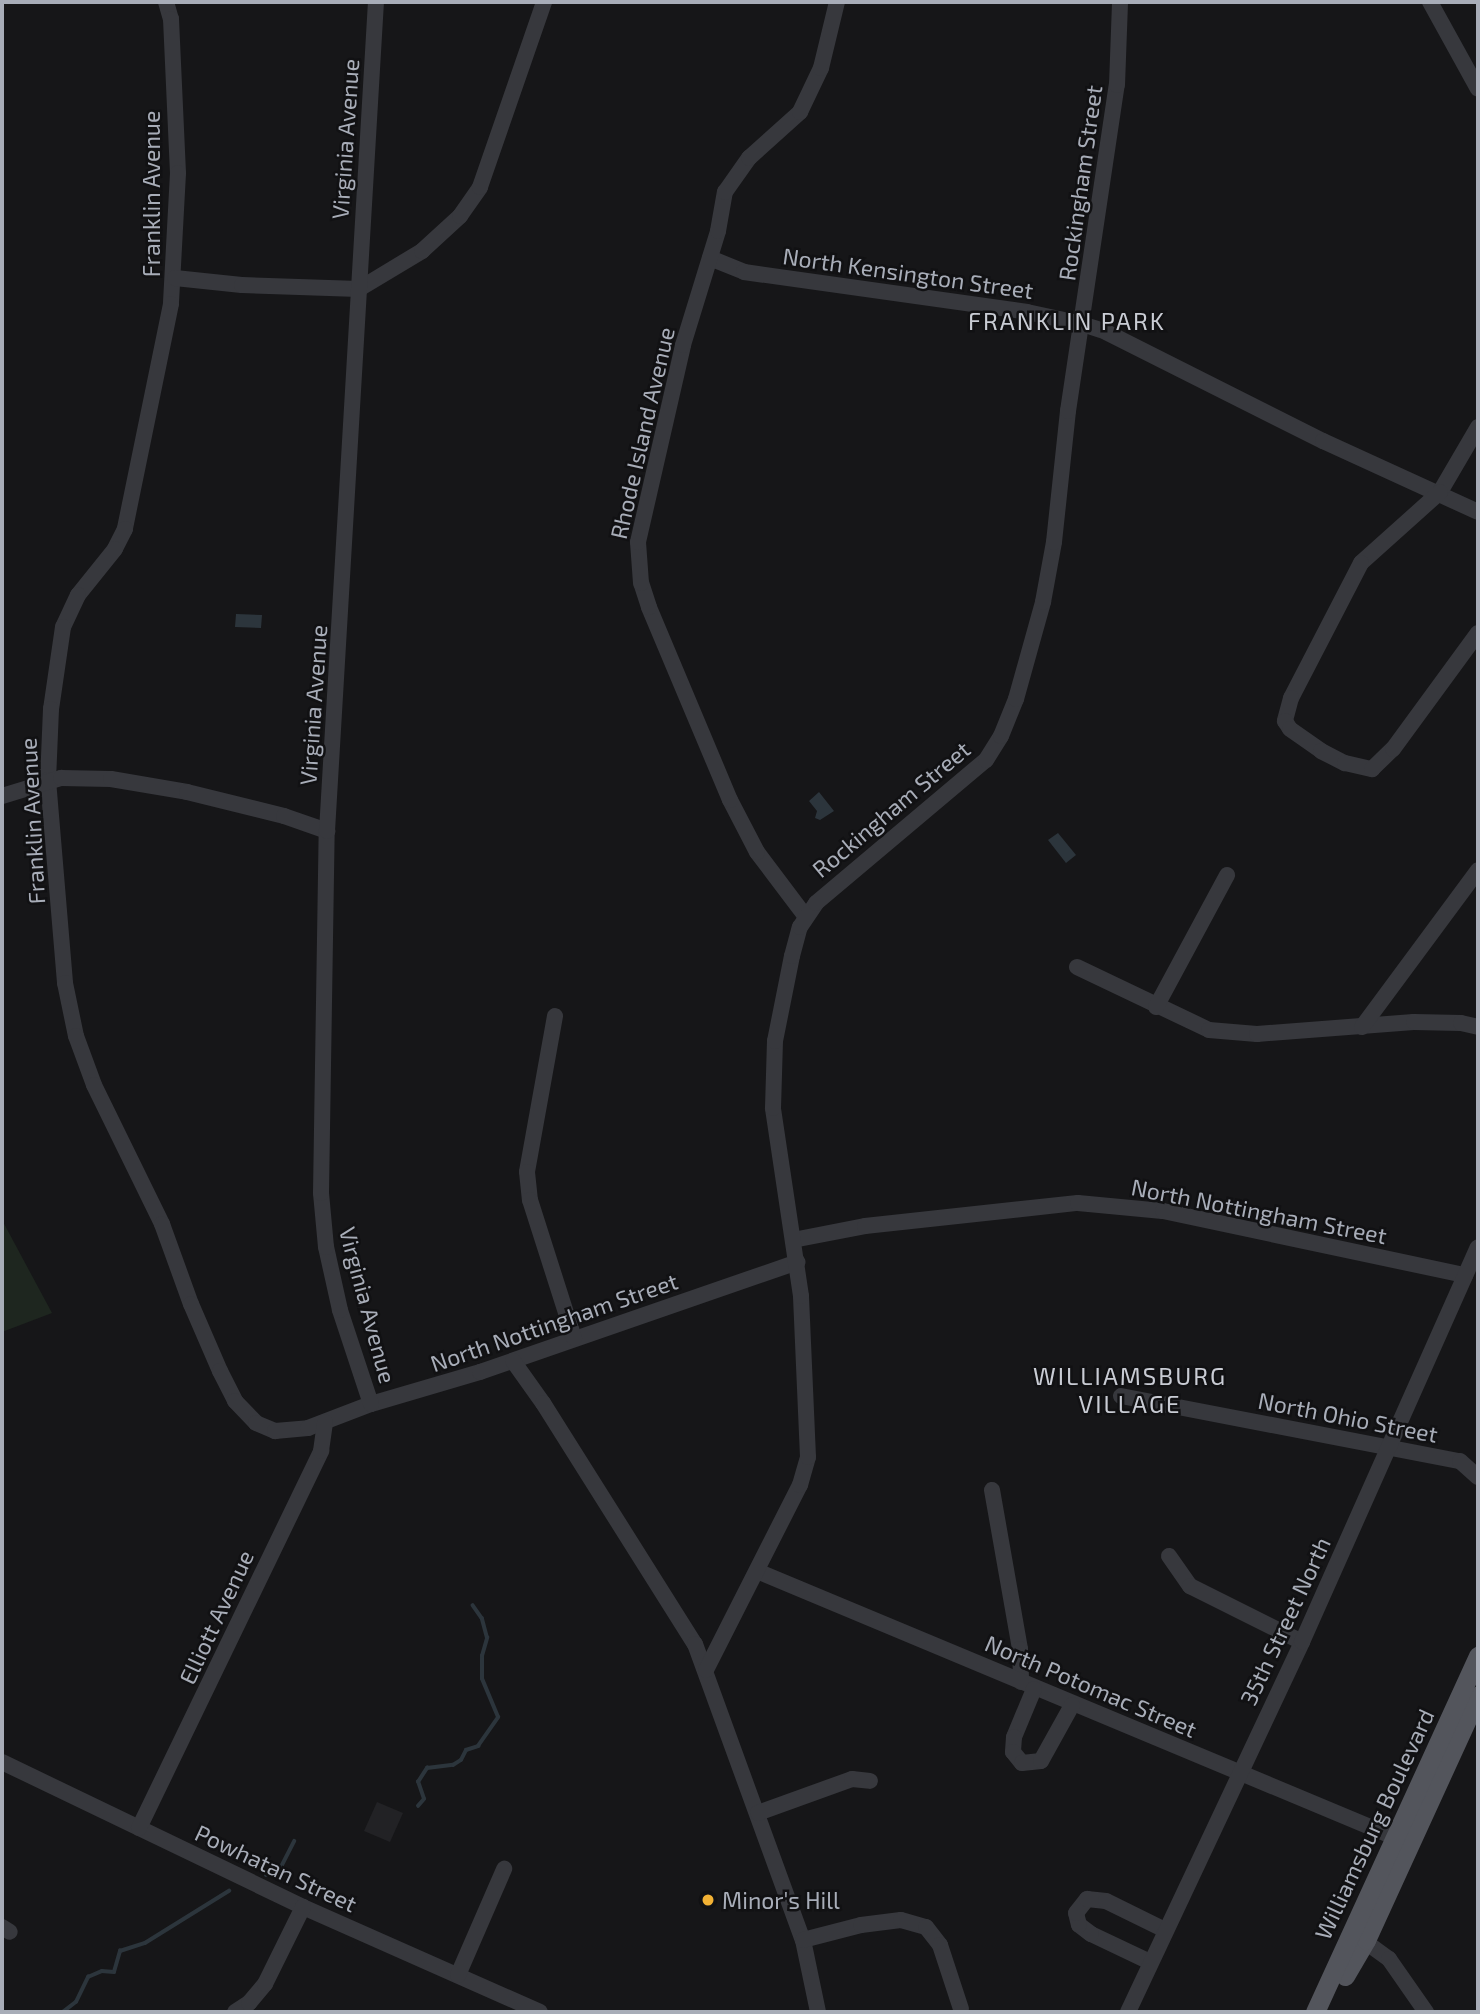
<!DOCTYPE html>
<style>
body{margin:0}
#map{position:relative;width:1480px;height:2014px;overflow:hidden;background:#161618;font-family:"Exo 2",sans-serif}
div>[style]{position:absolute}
.built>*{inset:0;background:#222225}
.green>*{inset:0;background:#1e261f}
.water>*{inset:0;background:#2c353c}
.stream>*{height:3.5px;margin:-1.75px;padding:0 1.75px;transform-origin:1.75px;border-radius:1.75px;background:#2c353c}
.minor>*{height:16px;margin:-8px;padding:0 8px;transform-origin:8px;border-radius:8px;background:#37383d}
.major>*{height:19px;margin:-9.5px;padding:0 9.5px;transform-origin:9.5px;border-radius:9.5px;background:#53555c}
.dots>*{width:19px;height:19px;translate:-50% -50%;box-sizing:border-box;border:4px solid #111113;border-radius:50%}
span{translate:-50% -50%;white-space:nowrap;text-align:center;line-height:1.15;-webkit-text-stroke:5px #111113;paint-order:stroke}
.street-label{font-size:23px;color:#a8adb8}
.poi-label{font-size:23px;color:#a8adb8}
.left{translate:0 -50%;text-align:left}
.neighbourhood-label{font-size:24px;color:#c9ccd4;letter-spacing:2px}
.frame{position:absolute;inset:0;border:4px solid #a8adb8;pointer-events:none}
</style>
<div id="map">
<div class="built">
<div style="clip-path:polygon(377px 1802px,403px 1813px,390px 1842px,364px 1831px)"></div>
</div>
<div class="green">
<div style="clip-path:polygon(2px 1220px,52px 1313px,2px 1332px)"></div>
</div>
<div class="water">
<div style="clip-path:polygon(236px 614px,262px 615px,261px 628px,235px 627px)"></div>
<div style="clip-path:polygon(819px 792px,834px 811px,820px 820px,815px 818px,817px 811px,809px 801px)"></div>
<div style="clip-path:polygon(1058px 833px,1076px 855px,1066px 863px,1048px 840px)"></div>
</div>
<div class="stream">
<div style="left:418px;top:1806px;width:9px;rotate:-49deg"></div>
<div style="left:424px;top:1799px;width:18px;rotate:-109deg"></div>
<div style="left:418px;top:1782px;width:17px;rotate:-57deg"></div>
<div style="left:427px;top:1768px;width:26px;rotate:-7deg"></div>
<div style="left:453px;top:1765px;width:9px;rotate:-32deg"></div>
<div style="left:461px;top:1760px;width:11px;rotate:-63deg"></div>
<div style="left:466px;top:1750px;width:13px;rotate:-18deg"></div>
<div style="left:478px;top:1746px;width:35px;rotate:-55deg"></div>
<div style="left:498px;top:1717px;width:41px;rotate:-112.8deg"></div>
<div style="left:482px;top:1679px;width:23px;rotate:-90deg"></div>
<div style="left:482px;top:1656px;width:19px;rotate:-74deg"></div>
<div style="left:487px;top:1638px;width:20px;rotate:-105deg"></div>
<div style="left:482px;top:1619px;width:16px;rotate:-125deg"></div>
<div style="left:266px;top:1875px;width:15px;rotate:-23deg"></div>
<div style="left:280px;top:1869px;width:31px;rotate:-63deg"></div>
<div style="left:63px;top:2012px;width:16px;rotate:-38deg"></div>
<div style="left:76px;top:2002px;width:28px;rotate:-64deg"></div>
<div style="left:88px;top:1977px;width:15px;rotate:-23deg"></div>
<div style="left:102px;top:1971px;width:12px;rotate:5deg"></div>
<div style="left:114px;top:1972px;width:22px;rotate:-74deg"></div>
<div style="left:120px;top:1951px;width:26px;rotate:-18deg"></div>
<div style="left:145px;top:1943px;width:99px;rotate:-31.8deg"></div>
</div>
<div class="minor">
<div style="left:166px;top:2px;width:18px;rotate:74deg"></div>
<div style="left:171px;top:19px;width:154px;rotate:87.4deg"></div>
<div style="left:178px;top:173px;width:131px;rotate:93.1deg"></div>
<div style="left:171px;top:304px;width:230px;rotate:101.6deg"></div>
<div style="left:125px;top:529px;width:22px;rotate:117deg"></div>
<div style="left:115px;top:549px;width:59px;rotate:128.8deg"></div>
<div style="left:78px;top:595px;width:35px;rotate:115deg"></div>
<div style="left:63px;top:627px;width:83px;rotate:98.3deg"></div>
<div style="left:51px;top:709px;width:71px;rotate:92.4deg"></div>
<div style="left:48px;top:780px;width:204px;rotate:85.2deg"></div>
<div style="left:65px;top:983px;width:54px;rotate:78.3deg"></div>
<div style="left:76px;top:1036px;width:52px;rotate:69.8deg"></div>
<div style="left:94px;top:1085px;width:155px;rotate:63.9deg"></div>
<div style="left:162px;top:1224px;width:85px;rotate:70.1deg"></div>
<div style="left:191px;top:1304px;width:73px;rotate:66.6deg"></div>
<div style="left:220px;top:1371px;width:34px;rotate:63deg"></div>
<div style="left:235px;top:1401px;width:30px;rotate:46deg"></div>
<div style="left:256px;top:1423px;width:21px;rotate:23deg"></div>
<div style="left:275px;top:1431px;width:33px;rotate:-5deg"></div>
<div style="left:308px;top:1428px;width:67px;rotate:-20.9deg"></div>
<div style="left:371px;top:1404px;width:114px;rotate:-16.4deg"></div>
<div style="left:480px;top:1372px;width:336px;rotate:-19.1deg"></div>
<div style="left:1430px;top:2px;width:99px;rotate:61.1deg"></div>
<div style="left:710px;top:258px;width:37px;rotate:22deg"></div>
<div style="left:744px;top:272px;width:286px;rotate:8deg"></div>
<div style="left:1027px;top:312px;width:56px;rotate:12.3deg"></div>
<div style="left:1082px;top:324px;width:25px;rotate:18deg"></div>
<div style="left:1106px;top:332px;width:243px;rotate:26.7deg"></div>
<div style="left:1323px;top:441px;width:170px;rotate:24.6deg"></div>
<div style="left:175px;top:278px;width:67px;rotate:6deg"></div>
<div style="left:242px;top:285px;width:117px;rotate:2deg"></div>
<div style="left:359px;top:289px;width:74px;rotate:-31.1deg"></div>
<div style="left:422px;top:251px;width:52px;rotate:-42.6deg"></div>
<div style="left:460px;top:216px;width:35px;rotate:-55deg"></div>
<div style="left:480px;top:187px;width:196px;rotate:-70.9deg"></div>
<div style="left:1478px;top:427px;width:75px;rotate:120.3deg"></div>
<div style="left:1440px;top:492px;width:106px;rotate:138.1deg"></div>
<div style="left:1361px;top:563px;width:152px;rotate:117.4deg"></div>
<div style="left:1291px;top:698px;width:24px;rotate:105deg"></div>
<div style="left:1285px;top:721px;width:9px;rotate:58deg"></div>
<div style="left:1290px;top:729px;width:38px;rotate:35deg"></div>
<div style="left:1321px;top:751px;width:27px;rotate:27deg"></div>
<div style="left:1345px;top:763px;width:28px;rotate:13deg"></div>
<div style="left:1372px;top:769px;width:29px;rotate:-44deg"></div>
<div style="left:1393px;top:749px;width:144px;rotate:-53.8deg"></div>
<div style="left:2px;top:796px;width:62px;rotate:-17deg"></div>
<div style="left:61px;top:778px;width:50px;rotate:1.1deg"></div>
<div style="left:111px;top:779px;width:77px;rotate:9.7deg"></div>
<div style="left:187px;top:792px;width:100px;rotate:13.9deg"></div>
<div style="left:284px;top:816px;width:46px;rotate:19.2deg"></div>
<div style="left:806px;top:917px;width:81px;rotate:-127deg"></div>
<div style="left:757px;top:852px;width:59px;rotate:-117.4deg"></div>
<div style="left:730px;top:800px;width:209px;rotate:-112.8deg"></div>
<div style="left:649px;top:607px;width:25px;rotate:-108deg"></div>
<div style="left:641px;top:583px;width:41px;rotate:-94.2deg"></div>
<div style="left:638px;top:542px;width:202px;rotate:-77.1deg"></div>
<div style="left:683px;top:345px;width:119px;rotate:-72.9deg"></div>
<div style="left:718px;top:231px;width:40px;rotate:-80deg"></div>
<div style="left:725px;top:192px;width:42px;rotate:-54.8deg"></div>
<div style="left:749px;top:158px;width:69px;rotate:-42deg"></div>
<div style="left:800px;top:112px;width:49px;rotate:-64.5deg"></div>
<div style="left:821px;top:68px;width:68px;rotate:-76.4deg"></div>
<div style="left:1077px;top:967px;width:146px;rotate:25.5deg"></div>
<div style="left:1209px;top:1030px;width:48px;rotate:4.8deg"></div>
<div style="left:1257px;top:1034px;width:157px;rotate:-4.4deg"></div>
<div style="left:1414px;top:1022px;width:47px;rotate:1.2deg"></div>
<div style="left:1461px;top:1023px;width:17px;rotate:13deg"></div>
<div style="left:1156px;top:1007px;width:150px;rotate:-61.7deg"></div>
<div style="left:555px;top:1016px;width:158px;rotate:100.2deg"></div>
<div style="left:527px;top:1172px;width:28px;rotate:84deg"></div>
<div style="left:530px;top:1200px;width:145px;rotate:72.3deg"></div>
<div style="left:1362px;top:1027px;width:195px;rotate:-53.5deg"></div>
<div style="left:793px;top:1240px;width:73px;rotate:-11deg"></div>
<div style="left:865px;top:1226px;width:214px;rotate:-6.2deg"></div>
<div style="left:1078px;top:1203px;width:85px;rotate:5.4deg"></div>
<div style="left:1163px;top:1211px;width:309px;rotate:12deg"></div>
<div style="left:513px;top:1361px;width:52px;rotate:54.5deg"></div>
<div style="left:543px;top:1403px;width:285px;rotate:57.8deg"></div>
<div style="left:695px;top:1644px;width:315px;rotate:70deg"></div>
<div style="left:803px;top:1940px;width:74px;rotate:78.2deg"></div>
<div style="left:1121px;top:1396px;width:345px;rotate:10.9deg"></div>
<div style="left:1460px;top:1461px;width:24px;rotate:42deg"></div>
<div style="left:371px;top:1404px;width:99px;rotate:-108.3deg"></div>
<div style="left:340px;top:1310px;width:65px;rotate:-102.5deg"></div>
<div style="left:326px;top:1247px;width:54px;rotate:-95.3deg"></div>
<div style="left:321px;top:1193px;width:362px;rotate:-89.1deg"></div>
<div style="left:327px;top:831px;width:830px;rotate:-86.62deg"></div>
<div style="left:992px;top:1490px;width:161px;rotate:80deg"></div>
<div style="left:1020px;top:1649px;width:33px;rotate:88deg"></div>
<div style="left:1169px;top:1556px;width:37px;rotate:55deg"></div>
<div style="left:1190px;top:1586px;width:125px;rotate:26.6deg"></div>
<div style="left:757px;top:1571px;width:703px;rotate:22.66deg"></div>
<div style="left:706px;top:1670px;width:208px;rotate:-63.1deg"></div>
<div style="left:800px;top:1485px;width:29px;rotate:-74deg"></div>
<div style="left:808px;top:1457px;width:161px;rotate:-92.5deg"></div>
<div style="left:801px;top:1296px;width:190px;rotate:-98.5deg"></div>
<div style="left:773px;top:1108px;width:67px;rotate:-88.3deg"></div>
<div style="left:775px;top:1041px;width:87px;rotate:-78.7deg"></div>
<div style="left:792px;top:956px;width:30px;rotate:-75deg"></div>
<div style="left:800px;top:927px;width:29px;rotate:-56deg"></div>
<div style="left:816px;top:903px;width:222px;rotate:-40.1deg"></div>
<div style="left:986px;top:760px;width:28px;rotate:-58deg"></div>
<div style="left:1001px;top:736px;width:40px;rotate:-68deg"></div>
<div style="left:1016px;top:699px;width:101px;rotate:-74.4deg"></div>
<div style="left:1043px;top:602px;width:61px;rotate:-79.6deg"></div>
<div style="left:1054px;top:542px;width:132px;rotate:-83.9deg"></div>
<div style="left:1068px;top:411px;width:330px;rotate:-81.5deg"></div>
<div style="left:1117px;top:85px;width:83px;rotate:-87.9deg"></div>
<div style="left:1034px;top:1689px;width:52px;rotate:112.6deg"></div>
<div style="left:1014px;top:1737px;width:15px;rotate:94deg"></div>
<div style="left:1013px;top:1752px;width:14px;rotate:51deg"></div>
<div style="left:1022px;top:1763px;width:19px;rotate:-6deg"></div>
<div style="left:1041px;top:1761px;width:64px;rotate:-61deg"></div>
<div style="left:2px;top:1762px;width:334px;rotate:25.7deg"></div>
<div style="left:303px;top:1907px;width:259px;rotate:23.9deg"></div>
<div style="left:758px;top:1813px;width:100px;rotate:-19.9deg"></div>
<div style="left:852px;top:1779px;width:18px;rotate:6deg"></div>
<div style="left:139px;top:1828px;width:419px;rotate:-64.2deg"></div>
<div style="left:321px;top:1451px;width:29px;rotate:-82deg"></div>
<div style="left:2px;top:1927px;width:9px;rotate:32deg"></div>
<div style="left:1356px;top:1935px;width:41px;rotate:36deg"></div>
<div style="left:1389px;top:1959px;width:65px;rotate:55.1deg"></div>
<div style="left:803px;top:1940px;width:60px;rotate:-14.5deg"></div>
<div style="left:861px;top:1925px;width:40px;rotate:-7.1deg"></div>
<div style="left:901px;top:1920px;width:26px;rotate:16deg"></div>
<div style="left:926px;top:1927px;width:23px;rotate:52deg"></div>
<div style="left:940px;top:1945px;width:67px;rotate:71.8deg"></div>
<div style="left:1150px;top:1962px;width:65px;rotate:-154.6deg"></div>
<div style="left:1091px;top:1934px;width:15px;rotate:-143deg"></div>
<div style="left:1079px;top:1925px;width:12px;rotate:-104deg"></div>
<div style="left:1076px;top:1913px;width:18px;rotate:-52deg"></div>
<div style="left:1087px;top:1899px;width:19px;rotate:6deg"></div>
<div style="left:1106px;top:1901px;width:66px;rotate:26.2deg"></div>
<div style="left:458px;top:1975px;width:116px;rotate:-66.5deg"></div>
<div style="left:235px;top:2012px;width:17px;rotate:-33deg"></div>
<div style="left:249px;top:2003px;width:25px;rotate:-50deg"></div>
<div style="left:265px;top:1984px;width:86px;rotate:-63.7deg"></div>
<div style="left:1128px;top:2012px;width:409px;rotate:-64.8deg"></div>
<div style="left:1302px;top:1642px;width:432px;rotate:-66deg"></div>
</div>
<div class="major">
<div style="left:1345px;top:1976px;width:42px;rotate:-59.7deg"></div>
<div style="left:1366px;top:1940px;width:269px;rotate:-65.4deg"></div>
<div style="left:1315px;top:2012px;width:392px;rotate:-65.4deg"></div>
</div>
<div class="dots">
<div style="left:708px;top:1900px;background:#f2b134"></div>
</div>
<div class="street-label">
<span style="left:345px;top:139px;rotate:-86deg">Virginia Avenue</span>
<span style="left:1080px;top:183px;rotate:-82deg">Rockingham Street</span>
<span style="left:151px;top:194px;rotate:-90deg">Franklin Avenue</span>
<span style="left:908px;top:273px;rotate:8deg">North Kensington Street</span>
<span style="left:642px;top:433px;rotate:-77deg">Rhode Island Avenue</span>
<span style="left:313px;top:705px;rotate:-86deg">Virginia Avenue</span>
<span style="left:891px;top:809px;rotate:-40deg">Rockingham Street</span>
<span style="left:32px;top:821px;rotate:-93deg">Franklin Avenue</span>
<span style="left:1259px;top:1211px;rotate:11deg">North Nottingham Street</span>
<span style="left:368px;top:1305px;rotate:75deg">Virginia Avenue</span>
<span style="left:554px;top:1322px;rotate:-19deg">North Nottingham Street</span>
<span style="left:1348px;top:1417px;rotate:11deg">North Ohio Street</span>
<span style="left:216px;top:1617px;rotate:-65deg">Elliott Avenue</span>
<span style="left:1285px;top:1621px;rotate:-65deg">35th Street North</span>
<span style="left:1091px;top:1686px;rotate:23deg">North Potomac Street</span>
<span style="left:1374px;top:1824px;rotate:-65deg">Williamsburg Boulevard</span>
<span style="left:276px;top:1868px;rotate:25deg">Powhatan Street</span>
</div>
<div class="poi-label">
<span class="left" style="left:722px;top:1900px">Minor's Hill</span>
</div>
<div class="neighbourhood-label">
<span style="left:1067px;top:321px">FRANKLIN PARK</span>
<span style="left:1130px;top:1390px">WILLIAMSBURG<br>VILLAGE</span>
</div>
<div class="frame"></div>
</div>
